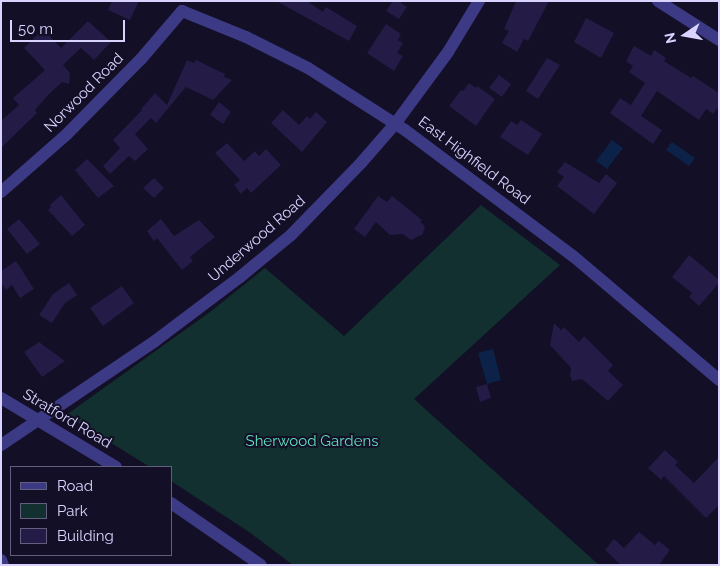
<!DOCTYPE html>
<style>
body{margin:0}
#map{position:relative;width:720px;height:566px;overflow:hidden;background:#130f26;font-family:Raleway,sans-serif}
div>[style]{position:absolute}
.green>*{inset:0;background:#12302f}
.water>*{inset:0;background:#0c2248}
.building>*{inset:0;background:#241b47}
.minor>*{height:12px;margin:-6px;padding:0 6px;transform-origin:6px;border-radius:6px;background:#3d3a85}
span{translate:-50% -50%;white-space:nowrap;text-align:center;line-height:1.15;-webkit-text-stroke:4px #130f26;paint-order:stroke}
.street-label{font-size:15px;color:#d9d4ff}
.park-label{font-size:15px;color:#5fe0c0}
.frame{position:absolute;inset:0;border:2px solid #d9d4ff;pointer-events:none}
.legend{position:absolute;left:10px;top:466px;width:162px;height:90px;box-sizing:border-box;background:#130f26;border:1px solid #625e7d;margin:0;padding:6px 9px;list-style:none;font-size:15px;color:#d9d4ff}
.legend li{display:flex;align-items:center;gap:10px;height:25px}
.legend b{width:25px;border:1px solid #625e7d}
.north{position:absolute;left:660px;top:10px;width:50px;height:50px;-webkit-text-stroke:4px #130f26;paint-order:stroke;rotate:258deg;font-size:14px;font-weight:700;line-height:20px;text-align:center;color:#d9d4ff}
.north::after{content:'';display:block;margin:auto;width:18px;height:22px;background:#d9d4ff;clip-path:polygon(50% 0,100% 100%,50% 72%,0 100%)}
.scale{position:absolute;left:10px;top:20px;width:115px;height:22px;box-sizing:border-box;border:2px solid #d9d4ff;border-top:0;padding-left:6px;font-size:15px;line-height:18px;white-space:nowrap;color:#d9d4ff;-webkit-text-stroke:4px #130f26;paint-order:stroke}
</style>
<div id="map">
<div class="green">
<div style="clip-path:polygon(481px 205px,560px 265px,414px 399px,599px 565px,293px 565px,249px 532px,171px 481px,171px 467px,150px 467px,66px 415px,210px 312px,265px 268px,344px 336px)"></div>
</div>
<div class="water">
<div style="clip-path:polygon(612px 140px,623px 148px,607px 169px,596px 161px)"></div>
<div style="clip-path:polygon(672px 142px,695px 158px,689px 166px,666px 150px)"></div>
<div style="clip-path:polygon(493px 349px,501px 380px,487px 384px,478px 353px)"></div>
</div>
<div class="building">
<div style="clip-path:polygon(112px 1px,139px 1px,130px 20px,108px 10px)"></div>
<div style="clip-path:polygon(276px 1px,307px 1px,323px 12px,326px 7px,357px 26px,349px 41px)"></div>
<div style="clip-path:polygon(393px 1px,399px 1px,407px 7px,399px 19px,386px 11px)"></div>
<div style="clip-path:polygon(516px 1px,549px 1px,528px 41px,524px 39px,517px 52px,502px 43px,509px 31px,504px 29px)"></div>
<div style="clip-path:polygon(586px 18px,614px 33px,601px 58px,574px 42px)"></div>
<div style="clip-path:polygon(88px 21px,111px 42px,94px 60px,81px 48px,63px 65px,70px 73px,69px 84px,62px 82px,48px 95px,35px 110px,37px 113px,1px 148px,1px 121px,19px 105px,13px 98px,45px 70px,24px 48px,43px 29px,61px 48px)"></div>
<div style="clip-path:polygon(386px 24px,401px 34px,398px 40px,403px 43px,397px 53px,403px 56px,394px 71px,367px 53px)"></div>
<div style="clip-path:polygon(634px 46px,651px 56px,654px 50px,666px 58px,664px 61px,691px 78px,693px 76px,719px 93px,719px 106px,713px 114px,706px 109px,699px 120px,657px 91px,641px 116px,662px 130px,653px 144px,610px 113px,620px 98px,631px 105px,645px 83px,629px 72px,633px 66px,626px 61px)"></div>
<div style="clip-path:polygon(547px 58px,560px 65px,538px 99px,526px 91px)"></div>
<div style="clip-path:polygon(187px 60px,194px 63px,196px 60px,225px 74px,224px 77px,232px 80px,213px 100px,186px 87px,156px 123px,151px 118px,135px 134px,148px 149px,135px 161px,129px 156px,110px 174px,103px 166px,120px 148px,113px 140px,142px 110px,141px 109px,155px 93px,167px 105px)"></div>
<div style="clip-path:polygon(499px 75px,511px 84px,502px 97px,489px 88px)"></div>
<div style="clip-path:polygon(469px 83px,476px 88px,477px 86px,495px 99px,476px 126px,449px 106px,461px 90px,463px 91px)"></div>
<div style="clip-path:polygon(219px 102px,231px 112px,223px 124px,210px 115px)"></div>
<div style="clip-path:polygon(283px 110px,299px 125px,307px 116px,310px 119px,316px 112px,327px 122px,302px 152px,271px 123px)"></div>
<div style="clip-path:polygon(521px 120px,542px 134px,528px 155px,500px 137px,511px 121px,517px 125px)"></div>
<div style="clip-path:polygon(227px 143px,244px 161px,255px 151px,259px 156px,266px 149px,281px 165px,251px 193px,247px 188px,241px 194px,234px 185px,240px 180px,215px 153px)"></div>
<div style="clip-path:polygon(87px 159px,114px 186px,98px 198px,75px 170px)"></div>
<div style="clip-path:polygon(565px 162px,599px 183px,606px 174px,617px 183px,594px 214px,557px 186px,564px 177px,557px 172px)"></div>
<div style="clip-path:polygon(154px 178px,164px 188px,154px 198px,143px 188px)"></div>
<div style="clip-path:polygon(61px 195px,85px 225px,72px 236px,48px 210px,51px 207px,50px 205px)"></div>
<div style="clip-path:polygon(378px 196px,387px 202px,392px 196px,422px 220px,420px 222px,425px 226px,423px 234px,411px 240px,403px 234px,390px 235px,376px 222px,365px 237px,354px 229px)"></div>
<div style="clip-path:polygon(19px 219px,40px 244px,27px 254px,7px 229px)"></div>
<div style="clip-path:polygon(161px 219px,174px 236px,199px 220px,215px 237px,190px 257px,193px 261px,182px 270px,157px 238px,154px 241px,147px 231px)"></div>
<div style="clip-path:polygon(689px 255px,719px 280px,719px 283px,699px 306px,689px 297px,692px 293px,672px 277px)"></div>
<div style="clip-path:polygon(16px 261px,34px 289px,20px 298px,12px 285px,6px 290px,1px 283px,1px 271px)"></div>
<div style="clip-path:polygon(69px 283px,77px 295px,65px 303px,52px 323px,39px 315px,53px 294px)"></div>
<div style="clip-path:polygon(122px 286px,134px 303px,103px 326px,90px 308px)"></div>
<div style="clip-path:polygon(554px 323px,561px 330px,564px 327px,579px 342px,584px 336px,613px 365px,608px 371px,623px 385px,608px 401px,582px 379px,572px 381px,570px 375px,571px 368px,550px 345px)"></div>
<div style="clip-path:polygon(39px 342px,65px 361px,42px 377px,24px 352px)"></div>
<div style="clip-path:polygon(487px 384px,491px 398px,480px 402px,476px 387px)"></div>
<div style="clip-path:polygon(665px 450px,678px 462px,675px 465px,694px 483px,719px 457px,719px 505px,706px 518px,664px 476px,661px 480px,648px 468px)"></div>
<div style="clip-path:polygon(639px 532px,655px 545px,659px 541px,670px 550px,659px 565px,621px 565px,605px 550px,614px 539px,624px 548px)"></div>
</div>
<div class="minor">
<div style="left:658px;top:1px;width:72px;rotate:32.6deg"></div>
<div style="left:182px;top:11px;width:69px;rotate:22.1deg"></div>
<div style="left:246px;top:37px;width:69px;rotate:26.6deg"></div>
<div style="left:308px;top:68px;width:115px;rotate:32.6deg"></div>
<div style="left:405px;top:130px;width:210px;rotate:36.9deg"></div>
<div style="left:573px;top:256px;width:192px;rotate:40.3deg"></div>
<div style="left:1px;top:192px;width:86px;rotate:-41.2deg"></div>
<div style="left:66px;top:135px;width:107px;rotate:-45.4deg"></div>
<div style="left:141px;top:59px;width:63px;rotate:-49.5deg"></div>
<div style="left:1px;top:398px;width:134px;rotate:31deg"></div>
<div style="left:1px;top:445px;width:186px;rotate:-34deg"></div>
<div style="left:155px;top:341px;width:106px;rotate:-37deg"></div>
<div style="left:240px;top:277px;width:66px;rotate:-39.5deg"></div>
<div style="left:291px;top:235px;width:100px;rotate:-45.8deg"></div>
<div style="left:361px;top:163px;width:52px;rotate:-48.9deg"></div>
<div style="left:395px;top:124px;width:89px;rotate:-53.6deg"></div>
<div style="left:448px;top:52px;width:60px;rotate:-58.7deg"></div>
<div style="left:171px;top:503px;width:109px;rotate:34.6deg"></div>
<div style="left:1px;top:560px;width:5px;rotate:68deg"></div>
</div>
<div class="street-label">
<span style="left:84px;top:93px;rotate:-45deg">Norwood Road</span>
<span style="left:474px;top:161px;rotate:37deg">East Highfield Road</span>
<span style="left:257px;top:239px;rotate:-41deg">Underwood Road</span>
<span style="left:67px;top:419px;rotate:31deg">Stratford Road</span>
</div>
<div class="park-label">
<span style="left:312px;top:442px">Sherwood Gardens</span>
</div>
<div class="frame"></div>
<ul class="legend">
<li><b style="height:6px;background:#3d3a85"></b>Road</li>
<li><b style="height:14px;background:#12302f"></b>Park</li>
<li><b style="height:14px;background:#241b47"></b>Building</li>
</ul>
<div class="north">N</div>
<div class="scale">50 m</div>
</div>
